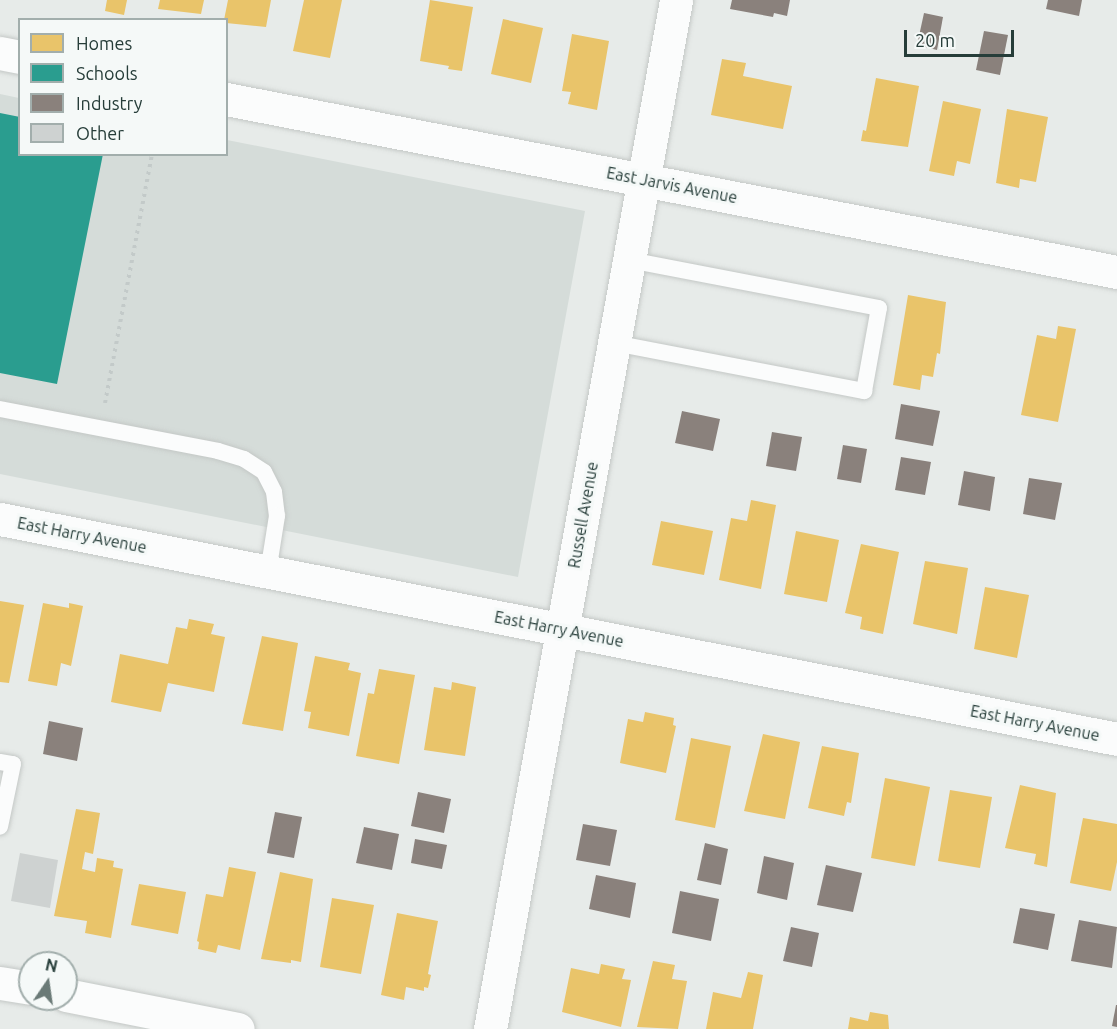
<!DOCTYPE html>
<style>
body{margin:0}
#map{position:relative;width:1117px;height:1029px;overflow:hidden;background:#e7ebe9;font-family:Ubuntu,sans-serif}
div>[style]{position:absolute}
.built>*{inset:0;background:#d5dcd9}
.homes>*{inset:0;background:#e9c46a}
.schools>*{inset:0;background:#2a9d8f}
.industry>*{inset:0;background:#8a817c}
.building>*{inset:0;background:#ced2d1}
.path>*{height:4px;margin-top:-2px;transform-origin:0;background:repeating-linear-gradient(90deg,#c3cac9 0 3px,transparent 0 7.5px)}
.roads{filter:drop-shadow(0 0 2px #c4c8c6) drop-shadow(0 0 2px #c4c8c6)}
.service>*{height:16px;margin:-8px;padding:0 8px;transform-origin:8px;border-radius:8px;background:#fbfcfc}
.minor>*{height:33px;margin:-16.5px;padding:0 16.5px;transform-origin:16.5px;border-radius:16.5px;background:#fbfcfc}
span{translate:-50% -50%;white-space:nowrap;text-align:center;line-height:1.15;-webkit-text-stroke:6px #f5f9f8;paint-order:stroke}
.street-label{font-size:16px;color:#263d39}
.legend{position:absolute;left:18px;top:18px;width:210px;height:138px;box-sizing:border-box;background:#f5f9f8;border:2px solid #a2aeac;margin:0;padding:8px 10px;list-style:none;font-size:18px;color:#263d39}
.legend li{display:flex;align-items:center;gap:12px;height:30px}
.legend b{width:30px;border:2px solid #a2aeac}
.north{position:absolute;left:18px;top:951px;width:60px;height:60px;box-sizing:border-box;background:#f5f9f8;border:2px solid #a2aeac;border-radius:50%;rotate:13deg;font-size:16px;font-weight:700;line-height:24px;text-align:center;color:#263d39}
.north::after{content:'';display:block;margin:auto;width:21px;height:27px;background:#6a7a77;clip-path:polygon(50% 0,100% 100%,50% 72%,0 100%)}
.scale{position:absolute;left:904px;top:30px;width:110px;height:27px;box-sizing:border-box;border:3px solid #263d39;border-top:0;padding-left:8px;font-size:18px;line-height:21px;white-space:nowrap;color:#263d39;-webkit-text-stroke:4px #f5f9f8;paint-order:stroke}
</style>
<div id="map">
<div class="built">
<div style="clip-path:polygon(0 94px,19px 98px,20px 154px,226px 154px,227px 140px,585px 211px,518px 577px,0 474px)"></div>
</div>
<div class="homes">
<div style="clip-path:polygon(107px 0,127px 0,124px 15px,105px 11px)"></div>
<div style="clip-path:polygon(160px 0,204px 0,201px 14px,158px 9px)"></div>
<div style="clip-path:polygon(228px 0,271px 0,266px 27px,226px 23px,224px 20px)"></div>
<div style="clip-path:polygon(304px 0,342px 0,330px 58px,293px 51px)"></div>
<div style="clip-path:polygon(430px 0,473px 7px,462px 71px,448px 69px,449px 66px,420px 61px)"></div>
<div style="clip-path:polygon(503px 19px,543px 28px,531px 83px,491px 74px)"></div>
<div style="clip-path:polygon(572px 34px,609px 41px,597px 110px,568px 104px,571px 92px,562px 91px)"></div>
<div style="clip-path:polygon(722px 59px,746px 63px,743px 76px,792px 86px,783px 129px,711px 115px)"></div>
<div style="clip-path:polygon(876px 78px,919px 86px,908px 147px,861px 141px,863px 130px,866px 131px)"></div>
<div style="clip-path:polygon(943px 101px,981px 109px,970px 164px,957px 161px,954px 176px,929px 171px)"></div>
<div style="clip-path:polygon(1007px 109px,1048px 117px,1036px 182px,1020px 179px,1019px 188px,996px 183px)"></div>
<div style="clip-path:polygon(908px 295px,946px 302px,940px 354px,937px 353px,933px 377px,922px 375px,920px 390px,893px 385px)"></div>
<div style="clip-path:polygon(1058px 326px,1076px 329px,1058px 422px,1021px 415px,1037px 335px,1056px 339px)"></div>
<div style="clip-path:polygon(751px 500px,776px 505px,761px 589px,719px 580px,731px 518px,747px 521px)"></div>
<div style="clip-path:polygon(661px 521px,713px 531px,704px 575px,652px 565px)"></div>
<div style="clip-path:polygon(796px 531px,839px 540px,827px 602px,784px 594px)"></div>
<div style="clip-path:polygon(861px 544px,899px 552px,883px 634px,860px 629px,862px 617px,845px 613px)"></div>
<div style="clip-path:polygon(925px 561px,968px 568px,957px 634px,913px 624px)"></div>
<div style="clip-path:polygon(985px 587px,1029px 595px,1017px 658px,974px 649px)"></div>
<div style="clip-path:polygon(0 601px,24px 605px,9px 683px,0 682px)"></div>
<div style="clip-path:polygon(43px 603px,69px 608px,69px 603px,83px 606px,71px 666px,61px 663px,57px 686px,28px 681px)"></div>
<div style="clip-path:polygon(189px 619px,214px 624px,211px 634px,225px 637px,214px 692px,168px 683px,161px 712px,111px 702px,120px 654px,168px 664px,176px 627px,187px 629px)"></div>
<div style="clip-path:polygon(262px 636px,298px 643px,283px 731px,242px 724px)"></div>
<div style="clip-path:polygon(315px 656px,350px 663px,348px 670px,361px 673px,349px 736px,308px 728px,311px 712px,304px 711px)"></div>
<div style="clip-path:polygon(379px 669px,415px 675px,399px 764px,356px 756px,368px 693px,374px 694px)"></div>
<div style="clip-path:polygon(452px 682px,476px 687px,465px 756px,424px 750px,434px 687px,451px 690px)"></div>
<div style="clip-path:polygon(645px 712px,674px 718px,673px 725px,676px 726px,666px 773px,620px 763px,628px 719px,643px 722px)"></div>
<div style="clip-path:polygon(763px 734px,800px 742px,785px 819px,744px 811px)"></div>
<div style="clip-path:polygon(691px 738px,731px 746px,715px 828px,675px 820px)"></div>
<div style="clip-path:polygon(822px 746px,859px 753px,851px 803px,847px 802px,844px 816px,808px 808px)"></div>
<div style="clip-path:polygon(885px 778px,930px 787px,915px 866px,871px 858px)"></div>
<div style="clip-path:polygon(1020px 785px,1056px 793px,1047px 867px,1034px 864px,1036px 854px,1005px 848px)"></div>
<div style="clip-path:polygon(950px 790px,992px 797px,980px 868px,938px 861px)"></div>
<div style="clip-path:polygon(76px 809px,100px 813px,93px 854px,85px 852px,82px 869px,95px 872px,97px 858px,114px 861px,113px 867px,123px 869px,111px 938px,85px 933px,87px 921px,54px 916px)"></div>
<div style="clip-path:polygon(1083px 818px,1117px 824px,1117px 862px,1111px 891px,1070px 883px)"></div>
<div style="clip-path:polygon(229px 867px,256px 872px,240px 950px,218px 945px,216px 953px,198px 949px,199px 942px,197px 941px,206px 894px,223px 897px)"></div>
<div style="clip-path:polygon(280px 872px,313px 879px,301px 962px,291px 960px,291px 963px,261px 959px)"></div>
<div style="clip-path:polygon(139px 884px,186px 892px,178px 934px,131px 925px)"></div>
<div style="clip-path:polygon(332px 898px,374px 905px,361px 974px,320px 967px)"></div>
<div style="clip-path:polygon(397px 913px,438px 921px,428px 974px,431px 975px,428px 988px,424px 987px,424px 991px,406px 987px,404px 1000px,381px 995px)"></div>
<div style="clip-path:polygon(653px 961px,675px 965px,672px 979px,687px 981px,678px 1029px,637px 1027px)"></div>
<div style="clip-path:polygon(601px 964px,625px 969px,622px 979px,631px 980px,621px 1027px,562px 1012px,571px 968px,599px 974px)"></div>
<div style="clip-path:polygon(748px 972px,763px 975px,753px 1029px,706px 1029px,713px 992px,741px 998px)"></div>
<div style="clip-path:polygon(870px 1012px,888px 1015px,889px 1029px,848px 1029px,850px 1017px,868px 1021px)"></div>
</div>
<div class="schools">
<div style="clip-path:polygon(0 113px,20px 117px,20px 154px,103px 154px,57px 384px,0 373px)"></div>
</div>
<div class="industry">
<div style="clip-path:polygon(732px 0,790px 0,787px 16px,774px 13px,773px 17px,730px 9px)"></div>
<div style="clip-path:polygon(1048px 0,1082px 0,1079px 16px,1046px 9px)"></div>
<div style="clip-path:polygon(924px 13px,943px 17px,937px 50px,917px 45px)"></div>
<div style="clip-path:polygon(984px 31px,1008px 35px,1000px 75px,976px 70px)"></div>
<div style="clip-path:polygon(901px 404px,940px 411px,933px 446px,895px 439px)"></div>
<div style="clip-path:polygon(682px 411px,720px 419px,713px 451px,675px 443px)"></div>
<div style="clip-path:polygon(772px 432px,802px 437px,796px 471px,766px 466px)"></div>
<div style="clip-path:polygon(843px 445px,867px 449px,861px 483px,837px 479px)"></div>
<div style="clip-path:polygon(901px 457px,931px 462px,925px 495px,895px 490px)"></div>
<div style="clip-path:polygon(964px 471px,995px 477px,990px 511px,958px 505px)"></div>
<div style="clip-path:polygon(1029px 478px,1062px 483px,1055px 520px,1023px 514px)"></div>
<div style="clip-path:polygon(49px 721px,83px 728px,77px 761px,43px 754px)"></div>
<div style="clip-path:polygon(418px 792px,451px 799px,444px 833px,411px 826px)"></div>
<div style="clip-path:polygon(275px 812px,302px 817px,294px 858px,267px 853px)"></div>
<div style="clip-path:polygon(583px 824px,617px 830px,610px 866px,576px 860px)"></div>
<div style="clip-path:polygon(364px 827px,399px 834px,392px 870px,356px 863px)"></div>
<div style="clip-path:polygon(415px 839px,447px 845px,442px 869px,411px 863px)"></div>
<div style="clip-path:polygon(705px 843px,728px 849px,721px 885px,697px 880px)"></div>
<div style="clip-path:polygon(764px 856px,794px 863px,787px 900px,757px 893px)"></div>
<div style="clip-path:polygon(826px 865px,862px 873px,853px 912px,817px 905px)"></div>
<div style="clip-path:polygon(596px 875px,636px 883px,630px 918px,589px 909px)"></div>
<div style="clip-path:polygon(680px 891px,719px 899px,711px 941px,672px 933px)"></div>
<div style="clip-path:polygon(1020px 908px,1055px 914px,1048px 950px,1013px 943px)"></div>
<div style="clip-path:polygon(1079px 920px,1117px 927px,1112px 968px,1071px 961px)"></div>
<div style="clip-path:polygon(791px 927px,819px 933px,812px 967px,783px 961px)"></div>
<div style="clip-path:polygon(1116px 1005px,1117px 1005px,1117px 1027px,1112px 1026px)"></div>
</div>
<div class="building">
<div style="clip-path:polygon(20px 853px,58px 860px,50px 908px,11px 901px)"></div>
</div>
<div class="path">
<div style="left:105px;top:403px;width:253px;rotate:-79.3deg"></div>
</div>
<div class="roads">
<div class="service">
<div style="left:614px;top:343px;width:255px;rotate:10.9deg"></div>
<div style="left:864px;top:391px;width:84px;rotate:-79.8deg"></div>
<div style="left:879px;top:308px;width:255px;rotate:-169.1deg"></div>
<div style="left:0;top:409px;width:222px;rotate:10.9deg"></div>
<div style="left:218px;top:451px;width:27px;rotate:17deg"></div>
<div style="left:244px;top:459px;width:24px;rotate:33deg"></div>
<div style="left:264px;top:472px;width:22px;rotate:63deg"></div>
<div style="left:274px;top:492px;width:24px;rotate:83deg"></div>
<div style="left:277px;top:516px;width:57px;rotate:99.1deg"></div>
<div style="left:0;top:762px;width:13px;rotate:9deg"></div>
<div style="left:13px;top:764px;width:64px;rotate:101.7deg"></div>
</div>
<div class="minor">
<div style="left:0;top:53px;width:20px;rotate:11deg"></div>
<div style="left:226px;top:99px;width:908px;rotate:10.99deg"></div>
<div style="left:0;top:519px;width:1138px;rotate:11.14deg"></div>
<div style="left:0;top:983px;width:30px;rotate:9deg"></div>
<div style="left:66px;top:995px;width:175px;rotate:11.2deg"></div>
<div style="left:490px;top:1029px;width:1046px;rotate:-79.75deg"></div>
</div>
</div>
<div class="street-label">
<span style="left:672px;top:185px;rotate:11deg">East Jarvis Avenue</span>
<span style="left:583px;top:515px;rotate:-80deg">Russell Avenue</span>
<span style="left:82px;top:535px;rotate:11deg">East Harry Avenue</span>
<span style="left:559px;top:629px;rotate:11deg">East Harry Avenue</span>
<span style="left:1035px;top:723px;rotate:11deg">East Harry Avenue</span>
</div>
<ul class="legend">
<li><b style="height:16px;background:#e9c46a"></b>Homes</li>
<li><b style="height:16px;background:#2a9d8f"></b>Schools</li>
<li><b style="height:16px;background:#8a817c"></b>Industry</li>
<li><b style="height:16px;background:#ced2d1"></b>Other</li>
</ul>
<div class="north">N</div>
<div class="scale">20 m</div>
</div>
